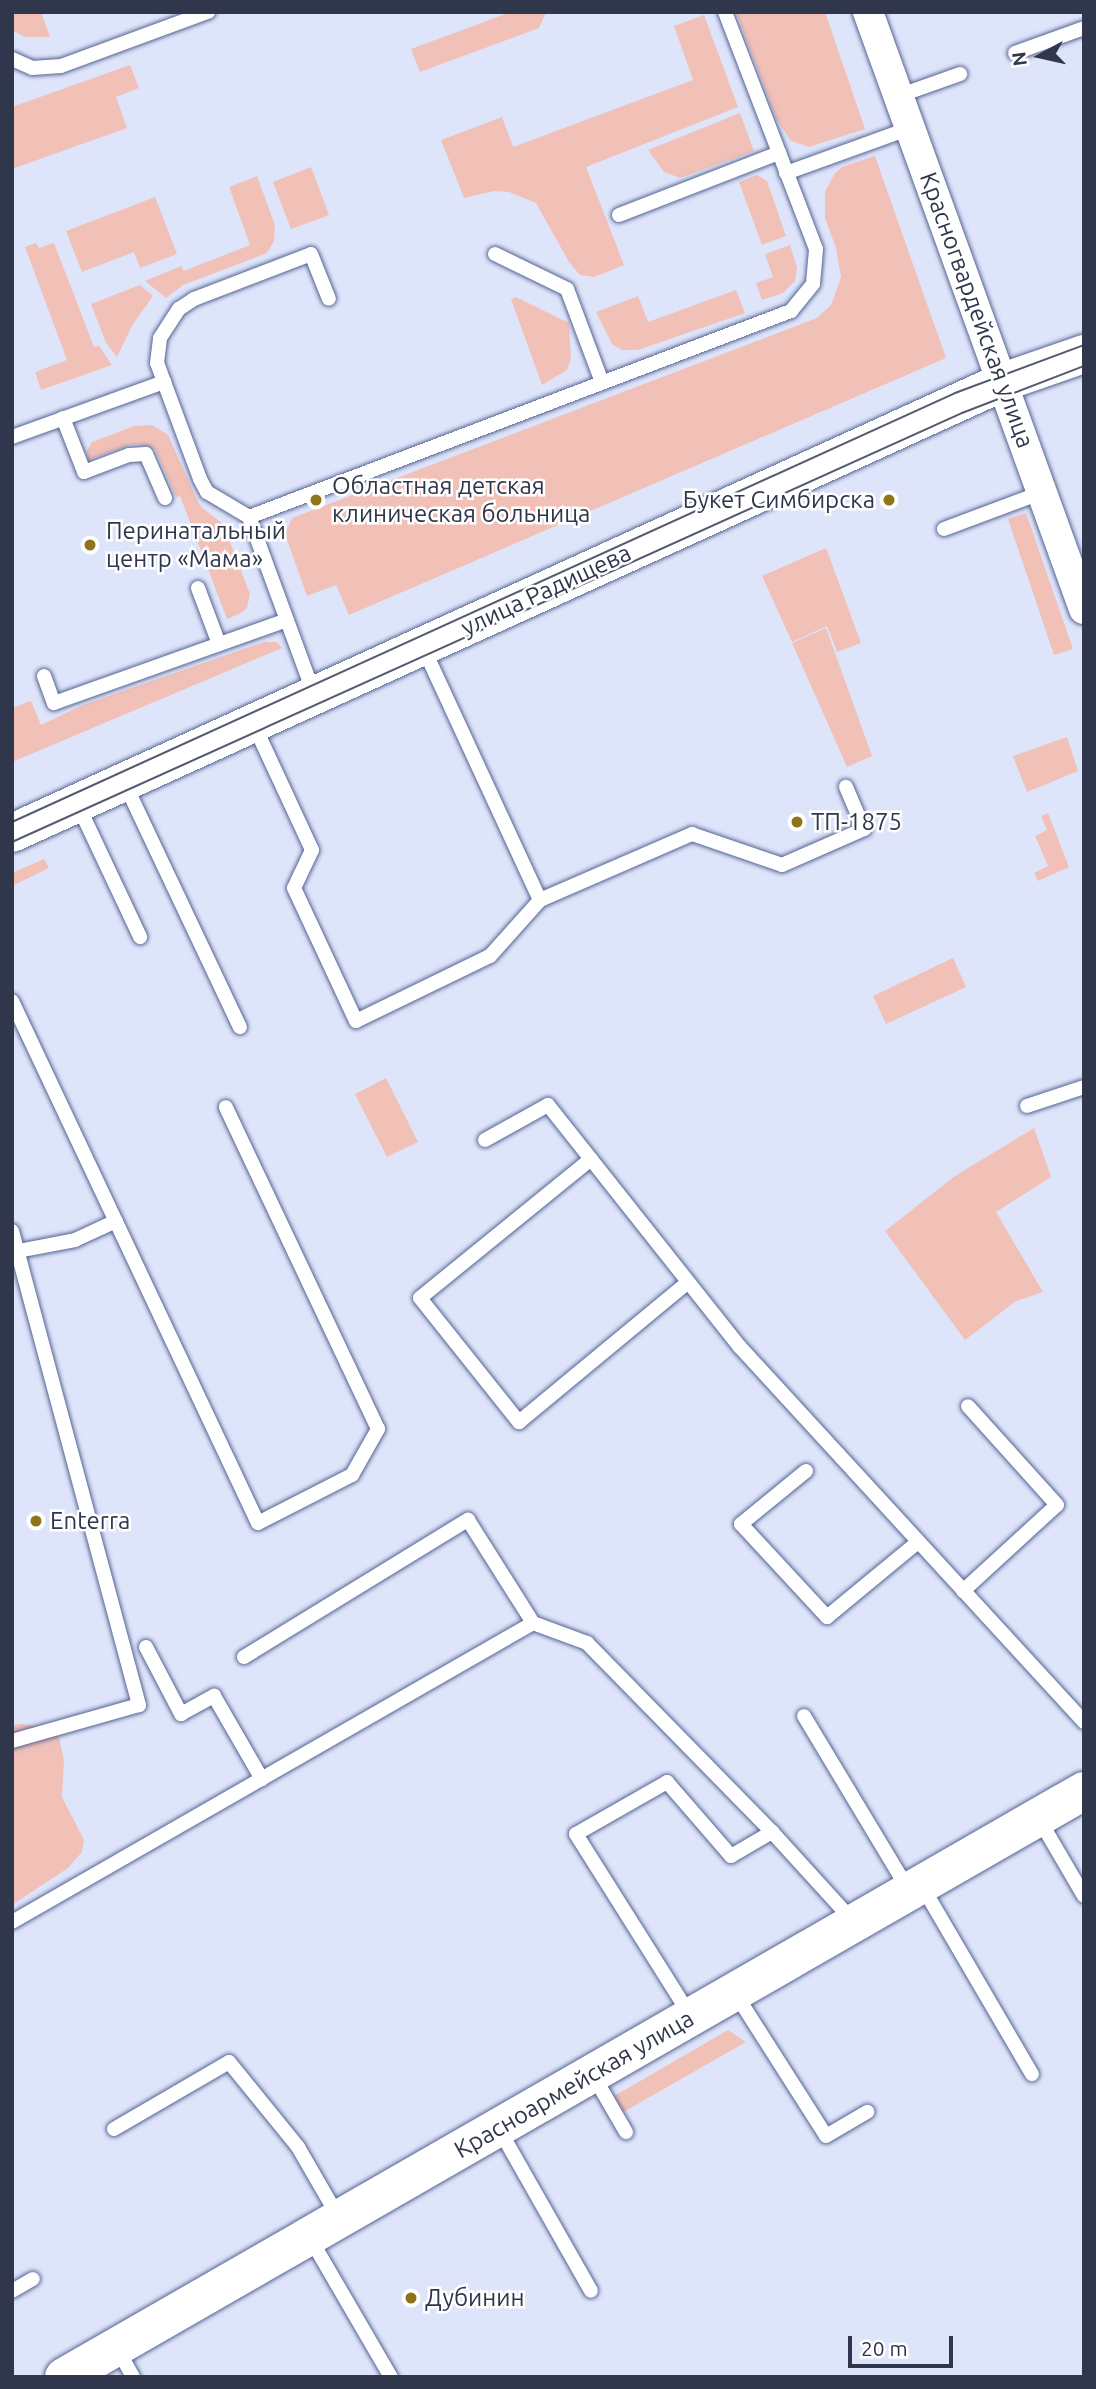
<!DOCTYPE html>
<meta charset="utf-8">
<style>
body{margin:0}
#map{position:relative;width:1096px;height:2389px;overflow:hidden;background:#dee5fb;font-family:Ubuntu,sans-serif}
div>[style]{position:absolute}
.green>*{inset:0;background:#f1c0b7}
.roads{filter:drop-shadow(0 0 2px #556492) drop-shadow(0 0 2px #556492)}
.lane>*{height:14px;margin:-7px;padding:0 7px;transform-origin:7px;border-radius:7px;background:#fff}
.street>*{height:30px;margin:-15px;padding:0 15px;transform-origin:15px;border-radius:15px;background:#fff}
.secondary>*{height:38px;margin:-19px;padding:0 19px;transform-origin:19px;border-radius:19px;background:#fff}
.tram>*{height:2px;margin:-1px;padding:0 1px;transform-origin:1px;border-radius:1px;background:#545b70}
.dots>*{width:19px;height:19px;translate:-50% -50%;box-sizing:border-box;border:4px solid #fff;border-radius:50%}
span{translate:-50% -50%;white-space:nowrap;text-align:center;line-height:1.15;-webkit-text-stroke:5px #fff;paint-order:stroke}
.street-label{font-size:24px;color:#30374c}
.poi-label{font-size:24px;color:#30374c}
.left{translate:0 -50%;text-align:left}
.right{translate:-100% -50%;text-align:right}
.frame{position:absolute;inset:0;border:14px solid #30374c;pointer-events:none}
.north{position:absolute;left:1005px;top:21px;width:70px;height:70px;-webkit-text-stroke:5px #fff;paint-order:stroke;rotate:262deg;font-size:19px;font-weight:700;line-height:28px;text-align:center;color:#30374c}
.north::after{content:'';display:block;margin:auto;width:24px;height:32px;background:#30374c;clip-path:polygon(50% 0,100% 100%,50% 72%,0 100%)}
.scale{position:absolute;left:848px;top:2336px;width:105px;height:32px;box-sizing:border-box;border:4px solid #30374c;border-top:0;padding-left:9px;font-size:21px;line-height:24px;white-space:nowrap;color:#30374c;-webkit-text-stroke:5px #fff;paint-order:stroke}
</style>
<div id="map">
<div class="green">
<div style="clip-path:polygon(12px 12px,41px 12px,50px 37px,25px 37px,14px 31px)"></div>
<div style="clip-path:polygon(511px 12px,546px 12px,539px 28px,420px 72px,411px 49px)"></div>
<div style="clip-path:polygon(736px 12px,825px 12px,865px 129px,809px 147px,791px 141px,777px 120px)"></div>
<div style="clip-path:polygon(704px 15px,738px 107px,586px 167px,624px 265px,594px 277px,580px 275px,569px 262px,536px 203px,509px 192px,494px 191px,464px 198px,441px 140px,502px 117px,513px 147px,693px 80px,674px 26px)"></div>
<div style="clip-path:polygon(130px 65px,139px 88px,116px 97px,127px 128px,12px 169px,12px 107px)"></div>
<div style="clip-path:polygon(740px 113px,754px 151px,680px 178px,664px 172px,648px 150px)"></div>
<div style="clip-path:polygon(875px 156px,946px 358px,349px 615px,336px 585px,307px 596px,285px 534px,292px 518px,817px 318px,831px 305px,841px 277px,836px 248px,825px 218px,825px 192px,835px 173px,842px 167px)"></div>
<div style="clip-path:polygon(311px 167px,329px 215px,291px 229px,273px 182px)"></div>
<div style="clip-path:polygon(757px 175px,767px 181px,786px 236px,762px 245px,739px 182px)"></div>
<div style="clip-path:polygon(257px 176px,275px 225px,274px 241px,267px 253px,183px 285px,166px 298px,145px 281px,181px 266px,184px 271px,250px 245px,229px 187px)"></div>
<div style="clip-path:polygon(155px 197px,177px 254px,140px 268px,134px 252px,82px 272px,66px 231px)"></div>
<div style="clip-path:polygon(36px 243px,39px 248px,54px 243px,94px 347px,99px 346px,112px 365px,41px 390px,35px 372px,67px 360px,25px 247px)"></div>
<div style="clip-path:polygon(790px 245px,797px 268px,795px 281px,783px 293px,762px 300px,756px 283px,773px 277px,765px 254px)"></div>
<div style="clip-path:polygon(140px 285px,153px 296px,133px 324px,117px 357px,106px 343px,91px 304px)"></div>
<div style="clip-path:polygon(736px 290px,745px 313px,638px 350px,622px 350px,612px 344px,596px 312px,638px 296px,648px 322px)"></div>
<div style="clip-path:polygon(516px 297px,569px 323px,571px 358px,567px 370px,542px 385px,511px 299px)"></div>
<div style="clip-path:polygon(152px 425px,168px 435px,200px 506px,223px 524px,250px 594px,247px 608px,239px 614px,227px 619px,180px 496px,176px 497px,155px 449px,139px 444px,129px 445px,88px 460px,87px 451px,92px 442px,134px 426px)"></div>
<div style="clip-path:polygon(1026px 513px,1073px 649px,1054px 655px,1008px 519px)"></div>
<div style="clip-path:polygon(826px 548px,861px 643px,837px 652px,827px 626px,792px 642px,762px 576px)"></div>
<div style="clip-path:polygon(826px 628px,872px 756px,847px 767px,792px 643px)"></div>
<div style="clip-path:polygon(264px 642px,277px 642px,282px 648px,12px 762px,12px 708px,31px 701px,41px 725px,83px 705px)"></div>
<div style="clip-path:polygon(1067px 737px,1078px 771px,1027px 792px,1013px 756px)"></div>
<div style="clip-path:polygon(1048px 813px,1069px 867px,1038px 881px,1034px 873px,1048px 866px,1035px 836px,1047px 830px,1041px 816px)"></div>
<div style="clip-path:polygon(44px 859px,49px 868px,12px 886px,12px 873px)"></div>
<div style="clip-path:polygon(953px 958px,966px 987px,886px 1024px,873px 996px)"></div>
<div style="clip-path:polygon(386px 1078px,418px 1142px,387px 1157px,355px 1094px)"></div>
<div style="clip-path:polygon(1034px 1128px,1051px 1177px,996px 1212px,1043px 1292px,1016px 1301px,965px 1340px,885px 1231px,955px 1176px)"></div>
<div style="clip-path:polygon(21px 1724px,47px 1727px,59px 1737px,64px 1761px,62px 1797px,84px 1840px,82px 1852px,68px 1868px,12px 1905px,12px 1725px)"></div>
<div style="clip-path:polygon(728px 2030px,746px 2042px,620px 2114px,611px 2098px)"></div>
</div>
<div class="roads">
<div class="lane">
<div style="left:1015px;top:53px;width:73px;rotate:-19.9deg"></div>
<div style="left:12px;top:59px;width:22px;rotate:24deg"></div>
<div style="left:32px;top:68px;width:29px;rotate:-4deg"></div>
<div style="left:61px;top:66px;width:157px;rotate:-20.2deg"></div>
<div style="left:898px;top:96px;width:66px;rotate:-19.5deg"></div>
<div style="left:786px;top:173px;width:132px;rotate:-19.9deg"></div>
<div style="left:619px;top:215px;width:172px;rotate:-21.2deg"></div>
<div style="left:495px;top:254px;width:80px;rotate:25.9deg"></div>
<div style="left:567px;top:289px;width:99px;rotate:69.4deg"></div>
<div style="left:164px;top:382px;width:103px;rotate:69.6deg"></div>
<div style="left:200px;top:479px;width:15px;rotate:62deg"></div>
<div style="left:207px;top:492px;width:49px;rotate:30.8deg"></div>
<div style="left:249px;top:517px;width:189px;rotate:69.8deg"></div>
<div style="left:63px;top:418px;width:58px;rotate:68.7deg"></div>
<div style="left:84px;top:472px;width:48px;rotate:-20.7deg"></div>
<div style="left:129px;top:455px;width:17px;rotate:-3deg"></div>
<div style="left:146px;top:454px;width:48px;rotate:66.6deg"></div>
<div style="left:12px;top:437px;width:162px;rotate:-19.9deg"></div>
<div style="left:164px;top:382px;width:20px;rotate:-110deg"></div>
<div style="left:157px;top:363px;width:25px;rotate:-83deg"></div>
<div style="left:160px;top:338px;width:35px;rotate:-57deg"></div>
<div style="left:179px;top:309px;width:18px;rotate:-34deg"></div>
<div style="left:194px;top:299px;width:125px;rotate:-21deg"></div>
<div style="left:311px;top:254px;width:48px;rotate:68.2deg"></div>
<div style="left:249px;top:517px;width:580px;rotate:-20.81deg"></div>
<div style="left:791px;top:311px;width:35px;rotate:-51deg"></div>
<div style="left:813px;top:284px;width:35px;rotate:-85deg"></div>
<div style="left:816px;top:249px;width:254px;rotate:-111deg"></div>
<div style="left:944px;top:529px;width:106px;rotate:-20.5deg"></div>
<div style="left:198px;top:588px;width:60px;rotate:69.4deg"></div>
<div style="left:423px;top:647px;width:279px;rotate:65.2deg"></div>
<div style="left:540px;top:900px;width:166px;rotate:-23.5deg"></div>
<div style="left:692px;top:834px;width:95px;rotate:19deg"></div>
<div style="left:782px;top:865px;width:90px;rotate:-23.7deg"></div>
<div style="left:864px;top:829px;width:46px;rotate:-113.2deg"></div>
<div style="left:44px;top:676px;width:29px;rotate:70deg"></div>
<div style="left:54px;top:703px;width:247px;rotate:-19.6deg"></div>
<div style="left:254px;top:725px;width:138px;rotate:65.1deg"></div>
<div style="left:312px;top:850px;width:42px;rotate:115.3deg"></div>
<div style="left:294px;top:888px;width:147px;rotate:65deg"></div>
<div style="left:356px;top:1021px;width:149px;rotate:-25.9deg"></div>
<div style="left:490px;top:956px;width:75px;rotate:-48.2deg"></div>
<div style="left:125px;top:784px;width:269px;rotate:64.7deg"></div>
<div style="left:78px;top:805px;width:146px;rotate:64.8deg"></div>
<div style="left:12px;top:1001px;width:577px;rotate:64.77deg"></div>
<div style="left:258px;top:1523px;width:106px;rotate:-27.1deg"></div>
<div style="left:352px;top:1475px;width:53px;rotate:-60.5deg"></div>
<div style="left:378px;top:1429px;width:356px;rotate:-115.3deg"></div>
<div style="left:1027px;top:1106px;width:60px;rotate:-18.4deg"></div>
<div style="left:485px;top:1140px;width:72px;rotate:-29.1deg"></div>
<div style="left:548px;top:1105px;width:309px;rotate:51.6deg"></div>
<div style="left:740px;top:1347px;width:509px;rotate:47.47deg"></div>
<div style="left:591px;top:1159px;width:220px;rotate:140.9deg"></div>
<div style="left:420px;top:1298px;width:159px;rotate:51.4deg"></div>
<div style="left:519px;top:1422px;width:219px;rotate:-39.6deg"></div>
<div style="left:12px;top:1231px;width:491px;rotate:75deg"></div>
<div style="left:139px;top:1705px;width:132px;rotate:164.2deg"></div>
<div style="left:18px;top:1251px;width:58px;rotate:-10.9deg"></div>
<div style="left:75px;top:1240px;width:45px;rotate:-24.9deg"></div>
<div style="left:806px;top:1471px;width:84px;rotate:140.8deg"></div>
<div style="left:741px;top:1524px;width:127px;rotate:47.2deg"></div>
<div style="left:827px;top:1617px;width:118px;rotate:-39.5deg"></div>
<div style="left:963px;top:1591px;width:127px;rotate:-42.5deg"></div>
<div style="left:1057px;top:1505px;width:133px;rotate:-132deg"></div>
<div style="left:146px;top:1647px;width:76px;rotate:62.4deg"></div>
<div style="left:181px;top:1714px;width:38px;rotate:-29deg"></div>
<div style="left:214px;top:1696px;width:96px;rotate:60deg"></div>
<div style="left:244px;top:1657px;width:263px;rotate:-31.5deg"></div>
<div style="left:468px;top:1520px;width:122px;rotate:57.7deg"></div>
<div style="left:804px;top:1716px;width:204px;rotate:59deg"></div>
<div style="left:1039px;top:1819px;width:89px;rotate:59.7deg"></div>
<div style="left:922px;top:1886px;width:218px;rotate:59.7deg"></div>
<div style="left:12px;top:1922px;width:601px;rotate:-29.85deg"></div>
<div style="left:533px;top:1623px;width:58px;rotate:20.3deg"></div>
<div style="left:587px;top:1643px;width:264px;rotate:45.6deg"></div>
<div style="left:772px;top:1832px;width:122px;rotate:47.7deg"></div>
<div style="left:735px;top:1993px;width:169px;rotate:57.5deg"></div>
<div style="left:826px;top:2136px;width:48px;rotate:-30.3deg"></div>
<div style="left:690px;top:2015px;width:214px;rotate:-122.2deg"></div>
<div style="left:576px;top:1834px;width:105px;rotate:-29.7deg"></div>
<div style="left:667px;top:1782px;width:98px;rotate:49.1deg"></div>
<div style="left:731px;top:1856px;width:48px;rotate:-30.3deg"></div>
<div style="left:593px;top:2075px;width:66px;rotate:59.9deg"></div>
<div style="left:114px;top:2129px;width:133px;rotate:-30.2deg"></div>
<div style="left:229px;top:2062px;width:109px;rotate:50.9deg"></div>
<div style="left:298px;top:2147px;width:82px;rotate:60deg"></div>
<div style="left:499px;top:2129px;width:186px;rotate:60.4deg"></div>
<div style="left:310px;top:2238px;width:161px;rotate:59.8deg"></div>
<div style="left:12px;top:2291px;width:24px;rotate:-30deg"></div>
<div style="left:117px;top:2348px;width:33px;rotate:61deg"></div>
</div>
<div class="street">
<div style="left:868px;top:12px;width:635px;rotate:70.11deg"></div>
</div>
<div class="secondary">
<div style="left:12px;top:833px;width:1089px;rotate:-24.47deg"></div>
<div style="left:1003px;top:382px;width:86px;rotate:-19.1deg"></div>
<div style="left:64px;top:2377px;width:1176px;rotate:-29.88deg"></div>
</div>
</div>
<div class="tram">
<div style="left:12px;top:822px;width:1036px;rotate:-24.46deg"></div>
<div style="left:955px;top:393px;width:138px;rotate:-20.4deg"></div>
<div style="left:12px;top:842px;width:1042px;rotate:-24.3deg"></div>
<div style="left:962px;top:413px;width:131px;rotate:-21.1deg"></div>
</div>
<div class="dots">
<div style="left:316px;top:500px;background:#90741a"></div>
<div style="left:889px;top:500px;background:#90741a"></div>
<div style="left:90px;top:545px;background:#90741a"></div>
<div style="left:797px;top:822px;background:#90741a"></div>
<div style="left:36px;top:1521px;background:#90741a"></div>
<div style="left:411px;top:2298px;background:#90741a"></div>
</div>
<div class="street-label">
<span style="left:977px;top:310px;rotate:70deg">Красногвардейская улица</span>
<span style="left:546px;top:590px;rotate:-25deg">улица Радищева</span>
<span style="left:574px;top:2084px;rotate:-30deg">Красноармейская улица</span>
</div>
<div class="poi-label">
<span class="left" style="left:332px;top:500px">Областная детская<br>клиническая больница</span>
<span class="right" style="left:875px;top:500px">Букет Симбирска</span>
<span class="left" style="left:106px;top:545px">Перинатальный<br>центр «Мама»</span>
<span class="left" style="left:811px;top:822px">ТП-1875</span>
<span class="left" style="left:50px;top:1521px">Enterra</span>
<span class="left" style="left:425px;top:2298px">Дубинин</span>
</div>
<div class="frame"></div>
<div class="north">N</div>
<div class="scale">20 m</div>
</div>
